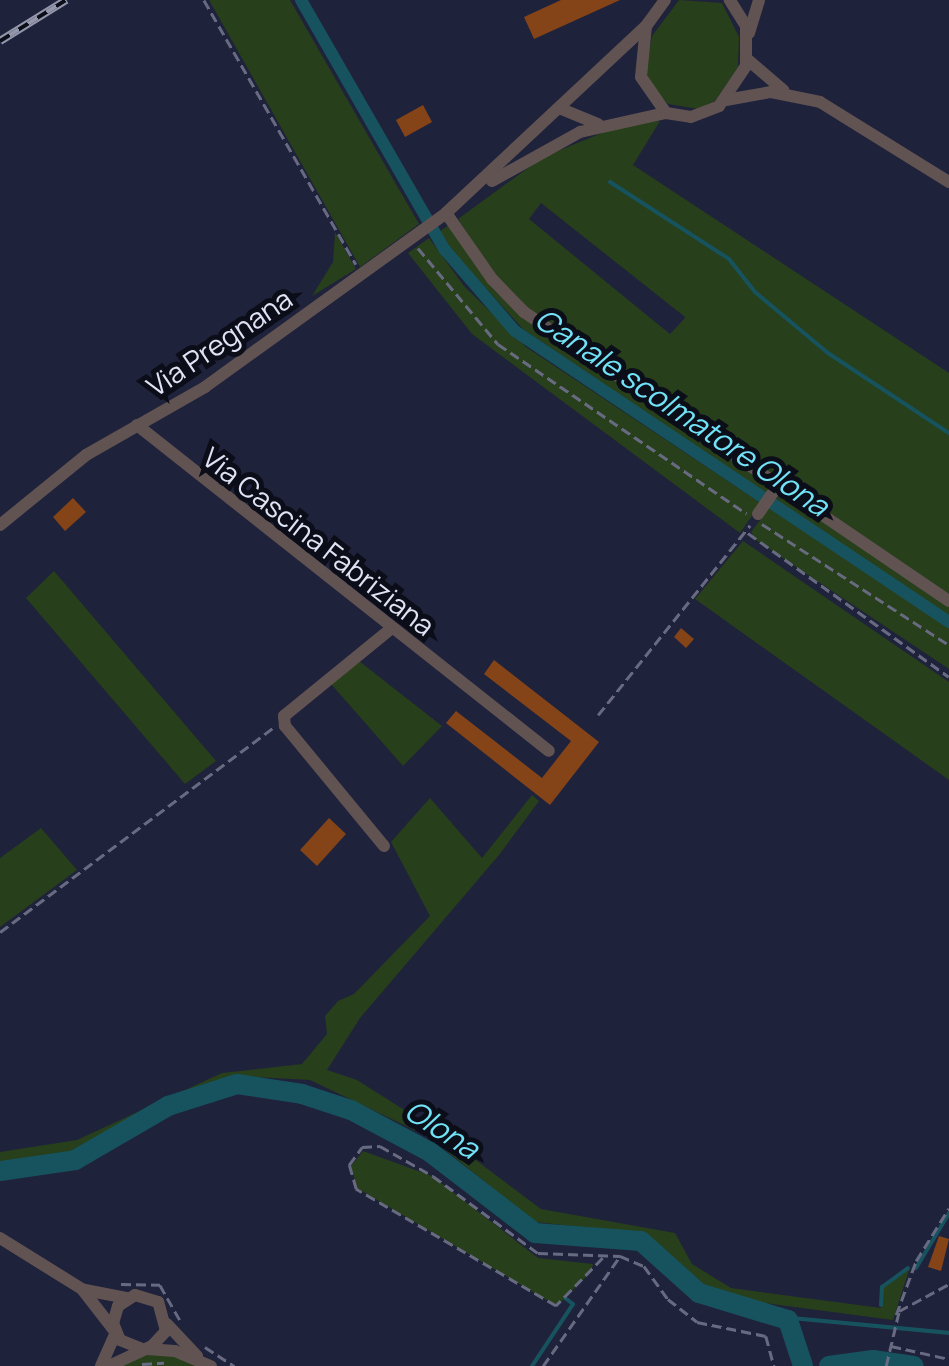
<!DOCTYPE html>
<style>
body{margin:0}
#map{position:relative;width:949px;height:1366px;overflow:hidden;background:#1f223b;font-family:Manrope,sans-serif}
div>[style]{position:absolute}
.green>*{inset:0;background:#273f1a}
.stream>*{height:4px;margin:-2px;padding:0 2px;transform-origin:2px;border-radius:2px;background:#17535e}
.canal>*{height:12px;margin:-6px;padding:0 6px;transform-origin:6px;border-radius:6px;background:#17535e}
.river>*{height:20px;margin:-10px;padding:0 10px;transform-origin:10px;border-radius:10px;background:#17535e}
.building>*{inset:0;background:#844418}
.path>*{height:2.5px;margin-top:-1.25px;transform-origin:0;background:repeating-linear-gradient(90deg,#676a80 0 10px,transparent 0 15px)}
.minor>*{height:12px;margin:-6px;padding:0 6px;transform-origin:6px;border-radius:6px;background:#625353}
.rail>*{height:8px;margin-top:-4px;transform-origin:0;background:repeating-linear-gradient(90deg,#0b0d18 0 11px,#9497ab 0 22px);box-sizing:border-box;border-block:2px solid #9497ab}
span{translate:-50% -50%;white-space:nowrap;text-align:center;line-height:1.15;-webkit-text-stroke:10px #0b0d18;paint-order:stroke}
.street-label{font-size:28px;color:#e0e3f4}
.water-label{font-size:30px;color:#72e3f7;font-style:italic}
</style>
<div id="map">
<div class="green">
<div style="clip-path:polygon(209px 0,290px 0,419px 224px,360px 267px)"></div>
<div style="clip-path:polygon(679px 0,722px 3px,739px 37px,738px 67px,715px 101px,699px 109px,668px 104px,649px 83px,646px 69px,652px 36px)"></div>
<div style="clip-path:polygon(evenodd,660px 121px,633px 165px,949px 373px,949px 594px,532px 312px,496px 276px,458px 219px,543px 157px,624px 124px,660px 121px,541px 203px,685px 317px,685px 318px,670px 334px,529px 219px,541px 203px)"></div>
<div style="clip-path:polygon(449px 225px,493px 289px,524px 319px,773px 487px,766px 495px,523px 329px,450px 249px,440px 231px)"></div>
<div style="clip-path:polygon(335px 232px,356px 269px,312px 296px,333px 262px)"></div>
<div style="clip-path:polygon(429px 238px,464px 286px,526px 347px,761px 503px,740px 533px,472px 334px,408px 253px)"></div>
<div style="clip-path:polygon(781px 493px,949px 607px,949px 616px,774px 502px)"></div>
<div style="clip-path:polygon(769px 508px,949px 628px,949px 669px,757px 541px,751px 532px)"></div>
<div style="clip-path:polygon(743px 541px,949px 682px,949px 780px,695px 599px)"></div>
<div style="clip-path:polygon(54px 571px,216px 761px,185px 784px,26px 598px)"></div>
<div style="clip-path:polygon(359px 661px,442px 726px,403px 766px,331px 684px)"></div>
<div style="clip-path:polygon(532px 795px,539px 801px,499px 855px,360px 1018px,327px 1070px,357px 1080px,436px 1130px,541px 1209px,675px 1233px,692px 1264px,731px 1288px,881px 1308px,883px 1288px,910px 1267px,893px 1320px,726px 1298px,694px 1280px,644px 1234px,535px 1222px,429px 1137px,310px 1080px,238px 1076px,165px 1102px,72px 1153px,0 1162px,0 1152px,77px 1140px,222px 1073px,302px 1064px,327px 1034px,325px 1016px,338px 1001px,354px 994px,430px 916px,391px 842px,430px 798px,482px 858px)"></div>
<div style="clip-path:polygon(41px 828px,77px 870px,0 927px,0 858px)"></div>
<div style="clip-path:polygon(363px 1151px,432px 1176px,538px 1258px,593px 1264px,591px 1272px,558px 1305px,550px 1302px,357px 1188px,351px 1166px)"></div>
<div style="clip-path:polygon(148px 1354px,169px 1355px,199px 1366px,118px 1366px)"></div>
</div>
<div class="stream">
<div style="left:610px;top:182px;width:142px;rotate:32.9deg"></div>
<div style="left:729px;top:259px;width:42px;rotate:51.8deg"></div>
<div style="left:755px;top:292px;width:95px;rotate:39.9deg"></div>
<div style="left:828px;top:353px;width:145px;rotate:33.5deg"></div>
<div style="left:916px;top:1268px;width:64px;rotate:-59deg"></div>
<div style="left:881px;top:1305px;width:18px;rotate:-87deg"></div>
<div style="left:882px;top:1287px;width:32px;rotate:-36deg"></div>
<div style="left:781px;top:1317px;width:169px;rotate:5.4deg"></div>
<div style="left:532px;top:1366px;width:74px;rotate:-56.5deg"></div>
<div style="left:573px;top:1304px;width:10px;rotate:-143deg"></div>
</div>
<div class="canal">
<div style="left:301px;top:0;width:289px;rotate:60.1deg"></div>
<div style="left:445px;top:250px;width:107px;rotate:49.2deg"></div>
<div style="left:515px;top:331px;width:523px;rotate:33.84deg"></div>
</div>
<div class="river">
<div style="left:0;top:1171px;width:76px;rotate:-8.3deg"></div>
<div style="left:75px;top:1160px;width:108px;rotate:-30.1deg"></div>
<div style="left:168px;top:1106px;width:72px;rotate:-17.7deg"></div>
<div style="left:237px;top:1084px;width:66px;rotate:8.7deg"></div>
<div style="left:302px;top:1094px;width:52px;rotate:18.1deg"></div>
<div style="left:351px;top:1110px;width:89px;rotate:28deg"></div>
<div style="left:430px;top:1152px;width:133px;rotate:37.6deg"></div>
<div style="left:535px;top:1233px;width:106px;rotate:4.3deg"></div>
<div style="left:641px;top:1241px;width:78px;rotate:41.9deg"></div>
<div style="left:699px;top:1293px;width:93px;rotate:16.9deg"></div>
<div style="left:788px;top:1320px;width:48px;rotate:71.9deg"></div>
<div style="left:829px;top:1366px;width:44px;rotate:-7.8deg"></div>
<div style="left:873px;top:1360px;width:41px;rotate:8.3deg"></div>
</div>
<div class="building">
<div style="clip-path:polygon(561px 0,620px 0,534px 39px,524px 17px)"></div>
<div style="clip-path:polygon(423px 105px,432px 122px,405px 137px,396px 120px)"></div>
<div style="clip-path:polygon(73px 498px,86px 512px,65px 531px,53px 517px)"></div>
<div style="clip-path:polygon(681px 628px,694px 639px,686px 648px,674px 637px)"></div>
<div style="clip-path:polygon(494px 660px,599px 742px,550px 805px,446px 723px,456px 711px,542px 778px,571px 741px,484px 674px)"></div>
<div style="clip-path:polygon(329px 818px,346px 834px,317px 866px,300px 850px)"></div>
<div style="clip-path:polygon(939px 1236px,949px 1239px,941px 1271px,928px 1267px)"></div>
</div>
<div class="path">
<div style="left:204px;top:0;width:305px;rotate:60.1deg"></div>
<div style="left:418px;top:248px;width:125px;rotate:50.2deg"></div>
<div style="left:498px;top:344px;width:301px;rotate:34.3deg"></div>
<div style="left:762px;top:524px;width:223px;rotate:32.9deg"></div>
<div style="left:748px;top:533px;width:247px;rotate:35.6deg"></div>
<div style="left:598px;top:715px;width:243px;rotate:-51.3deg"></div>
<div style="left:0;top:932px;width:344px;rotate:-36.8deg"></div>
<div style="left:603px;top:1258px;width:67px;rotate:134.4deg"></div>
<div style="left:556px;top:1306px;width:232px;rotate:-149.7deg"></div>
<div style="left:356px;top:1189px;width:25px;rotate:-106deg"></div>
<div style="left:349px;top:1165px;width:22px;rotate:-54deg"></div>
<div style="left:362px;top:1147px;width:18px;rotate:-3deg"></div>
<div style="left:380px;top:1146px;width:61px;rotate:29.5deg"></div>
<div style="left:433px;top:1176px;width:130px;rotate:36.3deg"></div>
<div style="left:538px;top:1253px;width:82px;rotate:2.1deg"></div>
<div style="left:121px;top:1284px;width:39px;rotate:1deg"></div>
<div style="left:160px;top:1285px;width:40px;rotate:60.3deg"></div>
<div style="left:896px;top:1315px;width:58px;rotate:-69.7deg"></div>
<div style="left:916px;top:1261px;width:62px;rotate:-58.1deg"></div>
<div style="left:891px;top:1346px;width:59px;rotate:12.6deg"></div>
<div style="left:205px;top:1347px;width:35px;rotate:33deg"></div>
<div style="left:142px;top:1364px;width:22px;rotate:-3deg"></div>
<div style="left:543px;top:1366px;width:134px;rotate:-55deg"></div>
<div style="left:620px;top:1256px;width:26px;rotate:23deg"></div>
<div style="left:644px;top:1266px;width:41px;rotate:54deg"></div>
<div style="left:668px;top:1299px;width:37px;rotate:38deg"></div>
<div style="left:697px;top:1322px;width:70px;rotate:11.5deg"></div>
<div style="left:766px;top:1336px;width:31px;rotate:75deg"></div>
<div style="left:886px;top:1366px;width:57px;rotate:-76.7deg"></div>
<div style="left:899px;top:1311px;width:57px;rotate:-28.4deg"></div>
</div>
<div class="minor">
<div style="left:665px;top:0;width:32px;rotate:126deg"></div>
<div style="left:646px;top:26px;width:51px;rotate:95.6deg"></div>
<div style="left:641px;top:77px;width:44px;rotate:55.2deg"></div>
<div style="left:666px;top:113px;width:25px;rotate:9deg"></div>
<div style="left:691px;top:117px;width:30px;rotate:-21deg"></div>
<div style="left:719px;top:106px;width:48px;rotate:-56deg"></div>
<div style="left:746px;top:66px;width:40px;rotate:-90deg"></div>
<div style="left:746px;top:26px;width:31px;rotate:-122deg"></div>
<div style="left:749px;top:33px;width:34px;rotate:-73deg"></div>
<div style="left:747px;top:59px;width:48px;rotate:40.7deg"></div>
<div style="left:726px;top:100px;width:46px;rotate:-10.1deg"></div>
<div style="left:771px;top:92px;width:50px;rotate:11.5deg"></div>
<div style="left:820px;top:102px;width:152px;rotate:31.8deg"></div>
<div style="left:559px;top:108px;width:42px;rotate:22.3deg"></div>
<div style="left:492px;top:181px;width:101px;rotate:-29.1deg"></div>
<div style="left:580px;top:132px;width:88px;rotate:-12.5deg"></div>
<div style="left:446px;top:213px;width:80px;rotate:55.1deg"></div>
<div style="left:492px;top:279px;width:46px;rotate:45.9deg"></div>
<div style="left:524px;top:312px;width:514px;rotate:34.22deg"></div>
<div style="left:137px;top:425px;width:525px;rotate:38.35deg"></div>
<div style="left:758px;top:514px;width:33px;rotate:-55deg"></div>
<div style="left:0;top:525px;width:111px;rotate:-39.1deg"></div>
<div style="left:86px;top:455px;width:137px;rotate:-29.7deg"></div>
<div style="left:205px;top:387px;width:297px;rotate:-35.8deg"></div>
<div style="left:446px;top:213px;width:274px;rotate:-43.1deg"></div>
<div style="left:384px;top:846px;width:156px;rotate:-129.5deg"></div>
<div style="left:285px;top:726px;width:10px;rotate:-96deg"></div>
<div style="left:284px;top:716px;width:139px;rotate:-39.2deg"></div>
<div style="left:0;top:1238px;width:97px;rotate:31.9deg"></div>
<div style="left:82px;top:1289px;width:51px;rotate:52.2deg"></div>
<div style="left:85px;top:1290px;width:43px;rotate:10.8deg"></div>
<div style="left:167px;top:1324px;width:44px;rotate:46.8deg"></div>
<div style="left:147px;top:1349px;width:28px;rotate:4deg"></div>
<div style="left:175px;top:1351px;width:39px;rotate:23deg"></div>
<div style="left:101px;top:1366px;width:35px;rotate:-66deg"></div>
<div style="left:109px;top:1366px;width:47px;rotate:-24.9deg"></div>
<div style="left:152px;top:1346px;width:21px;rotate:-47deg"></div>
<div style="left:166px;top:1331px;width:30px;rotate:-105deg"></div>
<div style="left:158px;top:1302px;width:24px;rotate:-163deg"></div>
<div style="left:135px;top:1295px;width:20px;rotate:147deg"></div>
<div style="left:118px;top:1306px;width:18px;rotate:106deg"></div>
<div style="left:113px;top:1323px;width:18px;rotate:68deg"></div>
<div style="left:120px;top:1340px;width:24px;rotate:22deg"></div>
</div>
<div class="rail">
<div style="left:0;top:41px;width:78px;rotate:-31.8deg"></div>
</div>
<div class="street-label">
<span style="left:219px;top:342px;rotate:-34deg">Via Pregnana</span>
<span style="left:319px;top:541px;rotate:38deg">Via Cascina Fabriziana</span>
</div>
<div class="water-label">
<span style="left:682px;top:412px;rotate:34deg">Canale scolmatore Olona</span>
<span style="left:442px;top:1129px;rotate:33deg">Olona</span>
</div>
</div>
